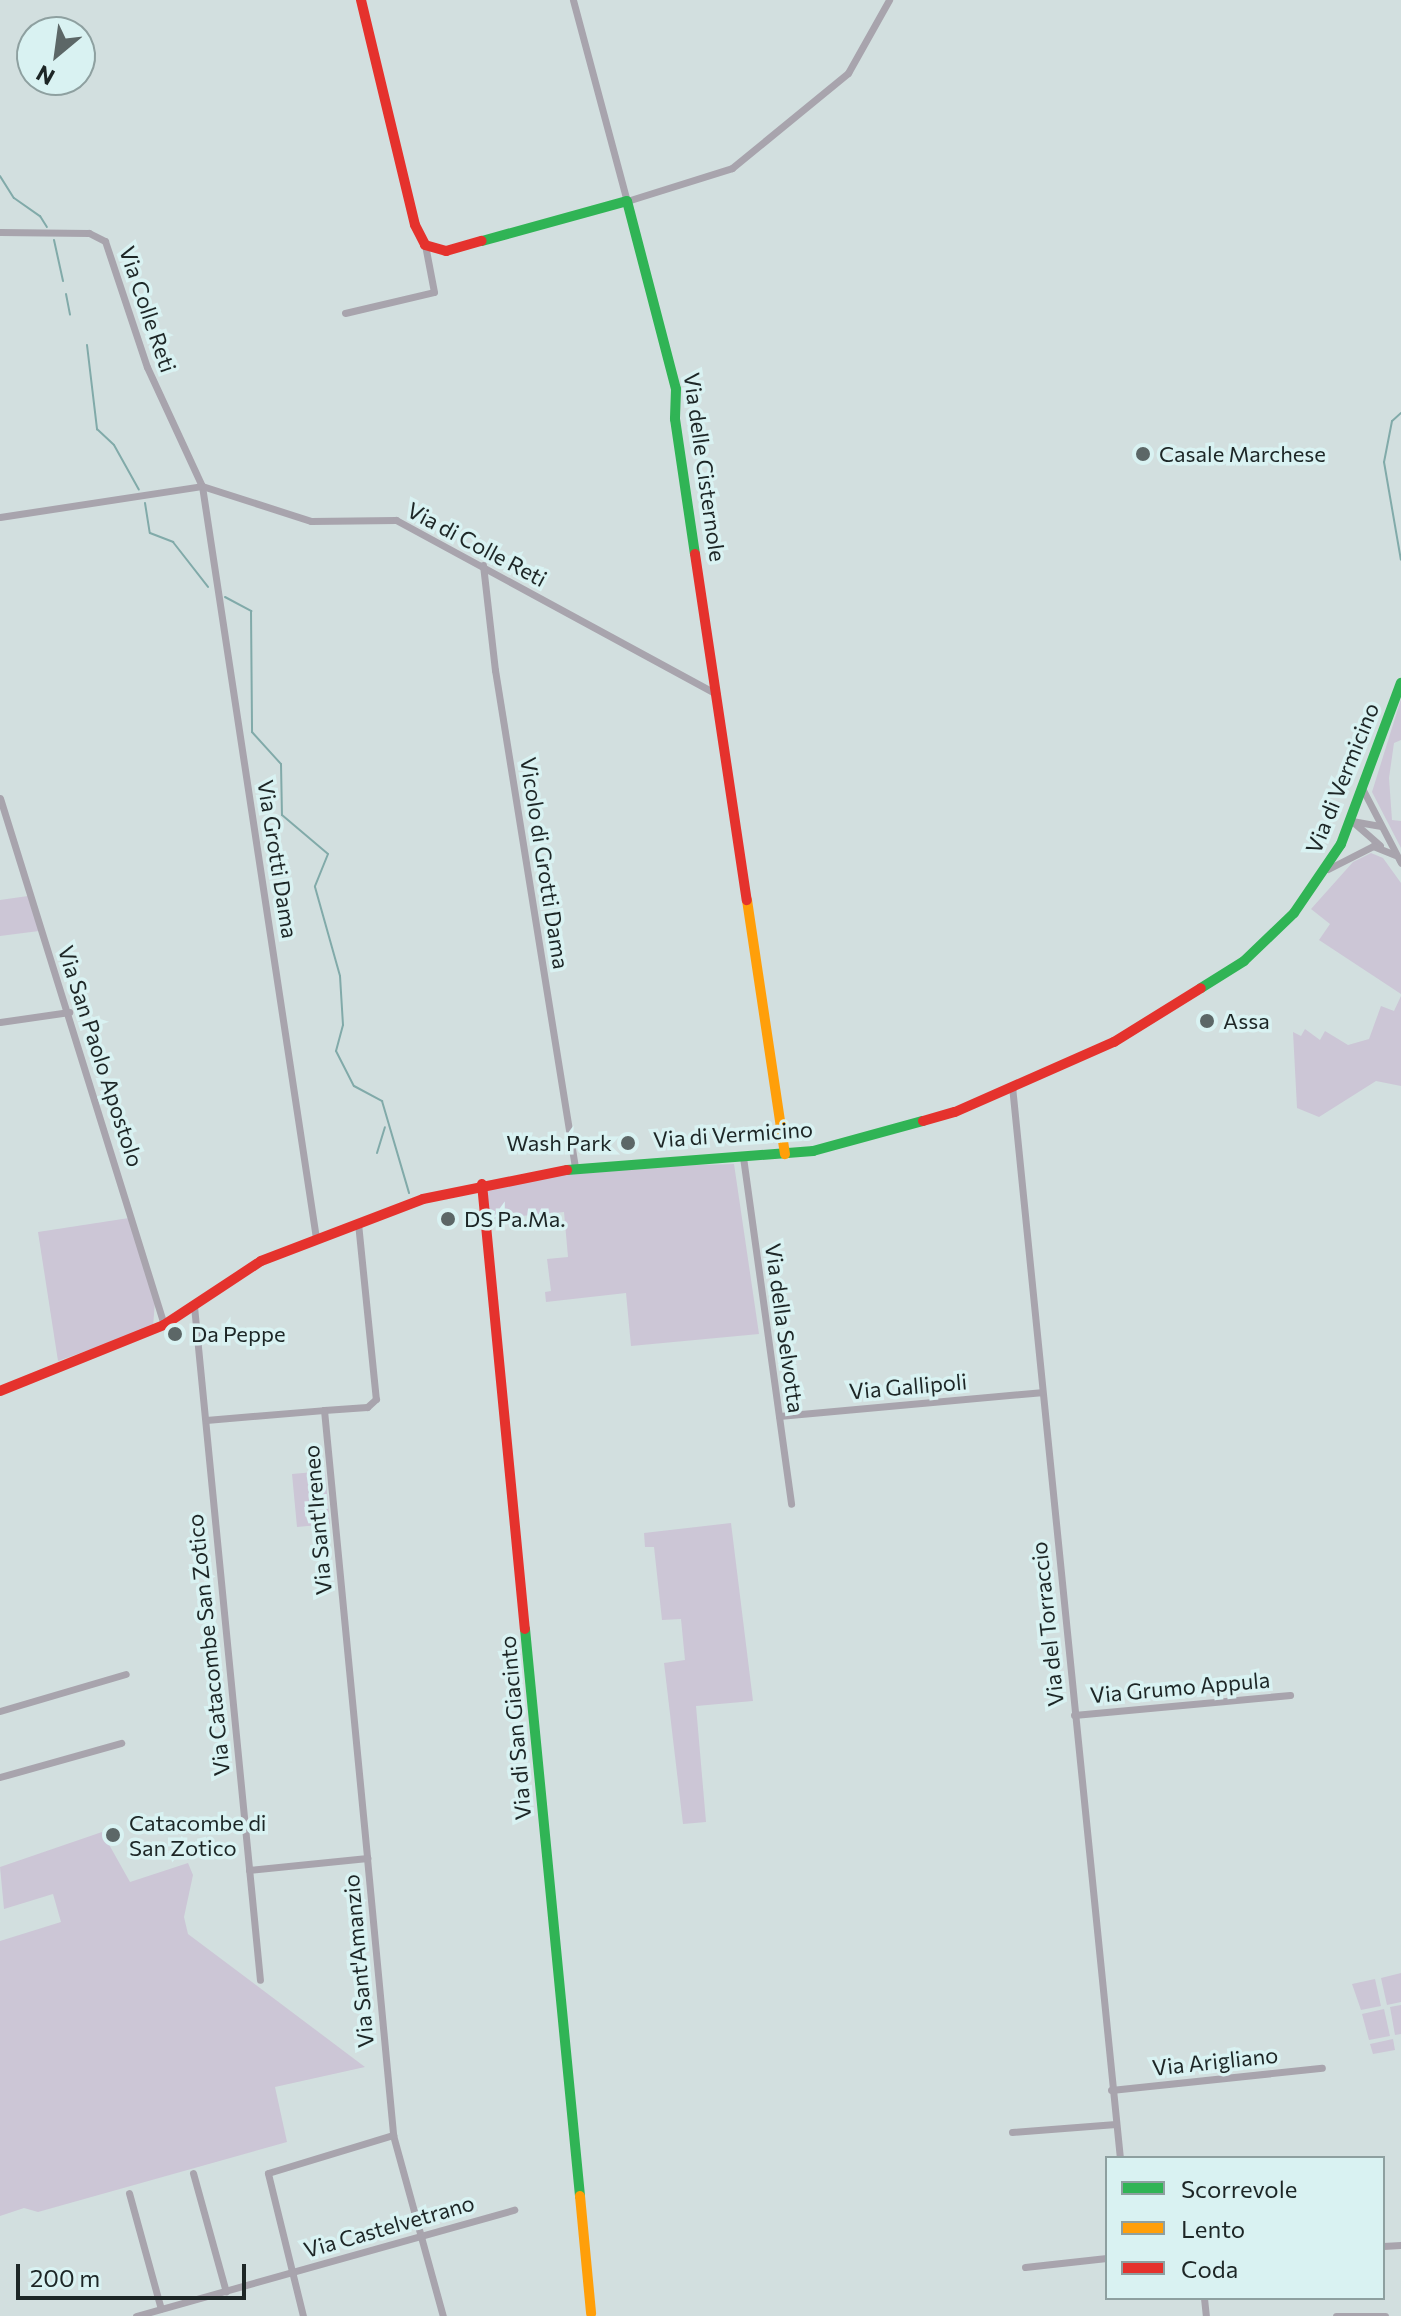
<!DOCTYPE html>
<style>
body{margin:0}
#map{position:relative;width:1401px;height:2316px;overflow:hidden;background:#d2dfdf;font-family:Commissioner,sans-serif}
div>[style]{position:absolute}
.green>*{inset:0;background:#ccc6d6}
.stream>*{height:2px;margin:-1px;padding:0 1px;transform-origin:1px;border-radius:1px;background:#81aaa9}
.street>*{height:7px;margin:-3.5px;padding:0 3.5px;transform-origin:3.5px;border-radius:3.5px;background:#a8a4ad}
.fast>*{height:10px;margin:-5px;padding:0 5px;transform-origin:5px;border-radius:5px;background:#30b455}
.slow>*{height:10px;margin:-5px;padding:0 5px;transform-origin:5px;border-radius:5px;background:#ff9f0a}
.jam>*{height:10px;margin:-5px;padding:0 5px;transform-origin:5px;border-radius:5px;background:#e5322d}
.dots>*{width:22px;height:22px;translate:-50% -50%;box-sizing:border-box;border:4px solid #d9f2f2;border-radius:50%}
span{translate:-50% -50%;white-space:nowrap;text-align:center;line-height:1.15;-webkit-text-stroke:7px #d9f2f2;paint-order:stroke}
.street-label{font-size:22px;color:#1d2626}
.poi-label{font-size:22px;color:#1d2626}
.left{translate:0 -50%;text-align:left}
.right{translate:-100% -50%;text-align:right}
.legend{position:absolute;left:1105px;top:2156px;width:280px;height:144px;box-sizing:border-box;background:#d9f2f2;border:2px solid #8ea0a0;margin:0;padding:10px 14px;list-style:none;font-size:24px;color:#1d2626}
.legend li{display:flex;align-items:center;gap:16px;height:40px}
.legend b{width:40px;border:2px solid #8ea0a0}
.north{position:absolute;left:16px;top:16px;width:80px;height:80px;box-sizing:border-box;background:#d9f2f2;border:2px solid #8ea0a0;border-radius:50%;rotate:209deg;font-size:22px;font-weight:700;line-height:32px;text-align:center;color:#1d2626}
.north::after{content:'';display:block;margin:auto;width:28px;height:36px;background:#5c6767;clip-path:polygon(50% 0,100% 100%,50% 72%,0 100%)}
.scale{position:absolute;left:16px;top:2264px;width:230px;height:36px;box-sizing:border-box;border:4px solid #1d2626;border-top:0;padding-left:10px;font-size:24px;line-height:28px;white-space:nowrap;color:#1d2626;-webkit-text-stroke:6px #d9f2f2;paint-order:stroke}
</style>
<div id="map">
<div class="green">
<div style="clip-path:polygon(1401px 699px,1401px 740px,1394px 743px,1389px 778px,1392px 820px,1401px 821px,1401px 848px,1372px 792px)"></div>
<div style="clip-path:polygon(1371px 853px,1383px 858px,1401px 883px,1401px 994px,1319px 940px,1330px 924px,1311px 909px,1353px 862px)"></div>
<div style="clip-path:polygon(28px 896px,39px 931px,0 936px,0 900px)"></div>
<div style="clip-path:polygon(1401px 996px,1401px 1086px,1376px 1081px,1319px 1117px,1297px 1108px,1293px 1032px,1301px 1036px,1305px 1029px,1320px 1040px,1325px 1031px,1348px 1045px,1369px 1039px,1381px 1006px,1394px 1011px)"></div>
<div style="clip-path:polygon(734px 1164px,759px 1334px,631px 1346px,626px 1293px,546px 1302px,545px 1292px,551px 1291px,547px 1259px,568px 1257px,564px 1212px,488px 1219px,488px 1189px,594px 1168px)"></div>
<div style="clip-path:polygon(129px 1218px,155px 1301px,153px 1327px,58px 1361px,38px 1232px)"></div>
<div style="clip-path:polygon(325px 1471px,330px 1524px,297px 1527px,292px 1474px)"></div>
<div style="clip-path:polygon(731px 1523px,753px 1701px,696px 1706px,706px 1822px,683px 1824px,664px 1663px,685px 1660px,681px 1619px,662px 1620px,654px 1547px,645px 1547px,644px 1533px)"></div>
<div style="clip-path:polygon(102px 1832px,130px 1882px,188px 1863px,193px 1875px,184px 1917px,188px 1934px,365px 2067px,275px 2087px,287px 2142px,38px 2212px,24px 2208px,0 2216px,0 1941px,61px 1922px,53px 1894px,4px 1909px,0 1867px)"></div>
<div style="clip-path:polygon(1401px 1973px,1401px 2002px,1387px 2005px,1381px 1978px)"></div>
<div style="clip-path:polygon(1375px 1979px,1381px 2006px,1361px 2010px,1352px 1984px)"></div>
<div style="clip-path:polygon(1401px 2005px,1401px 2034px,1395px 2035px,1390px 2007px)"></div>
<div style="clip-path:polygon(1384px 2009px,1390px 2036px,1369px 2040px,1362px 2014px)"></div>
<div style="clip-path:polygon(1393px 2039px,1395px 2050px,1373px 2054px,1370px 2044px)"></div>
</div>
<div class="stream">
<div style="left:0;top:176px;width:26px;rotate:58deg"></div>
<div style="left:14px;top:198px;width:32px;rotate:35deg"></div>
<div style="left:40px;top:216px;width:13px;rotate:58deg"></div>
<div style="left:54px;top:240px;width:42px;rotate:77.6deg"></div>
<div style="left:66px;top:294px;width:21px;rotate:79deg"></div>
<div style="left:87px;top:345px;width:85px;rotate:83.2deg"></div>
<div style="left:97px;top:429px;width:23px;rotate:43deg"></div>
<div style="left:114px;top:445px;width:51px;rotate:60.9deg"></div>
<div style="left:1401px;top:413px;width:12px;rotate:138deg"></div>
<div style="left:1392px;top:421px;width:42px;rotate:101deg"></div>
<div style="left:1384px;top:462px;width:99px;rotate:80.2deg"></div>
<div style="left:145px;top:503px;width:30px;rotate:81deg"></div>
<div style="left:150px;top:533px;width:25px;rotate:21deg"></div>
<div style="left:173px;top:542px;width:57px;rotate:52.1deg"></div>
<div style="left:225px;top:597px;width:30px;rotate:28deg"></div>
<div style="left:251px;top:611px;width:121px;rotate:89.5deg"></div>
<div style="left:252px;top:732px;width:43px;rotate:47.8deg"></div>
<div style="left:281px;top:764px;width:51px;rotate:88.9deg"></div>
<div style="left:282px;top:815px;width:60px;rotate:40.3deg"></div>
<div style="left:328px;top:854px;width:35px;rotate:112deg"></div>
<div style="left:315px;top:887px;width:92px;rotate:74.3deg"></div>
<div style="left:340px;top:976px;width:49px;rotate:86.5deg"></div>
<div style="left:343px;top:1025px;width:27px;rotate:105deg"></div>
<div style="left:336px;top:1051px;width:39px;rotate:63deg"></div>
<div style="left:354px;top:1086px;width:32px;rotate:28deg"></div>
<div style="left:382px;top:1101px;width:96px;rotate:73.6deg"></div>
<div style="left:377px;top:1153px;width:27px;rotate:-73deg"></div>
</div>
<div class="street">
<div style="left:573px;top:0;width:208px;rotate:75deg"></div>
<div style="left:627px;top:201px;width:110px;rotate:-17.4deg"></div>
<div style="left:732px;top:168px;width:150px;rotate:-39.3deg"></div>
<div style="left:848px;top:73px;width:84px;rotate:-60.7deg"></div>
<div style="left:0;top:232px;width:89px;rotate:0.6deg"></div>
<div style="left:89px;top:233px;width:18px;rotate:27deg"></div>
<div style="left:105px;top:241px;width:133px;rotate:71.6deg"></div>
<div style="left:147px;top:367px;width:131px;rotate:65.2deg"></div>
<div style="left:202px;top:486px;width:761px;rotate:81.38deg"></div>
<div style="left:345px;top:313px;width:91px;rotate:-13.3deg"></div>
<div style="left:434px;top:292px;width:48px;rotate:-100.8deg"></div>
<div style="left:0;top:517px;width:204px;rotate:-8.7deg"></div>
<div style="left:202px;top:486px;width:114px;rotate:17.8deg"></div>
<div style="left:311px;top:521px;width:85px;rotate:-0.7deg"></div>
<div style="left:396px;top:520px;width:365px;rotate:28.5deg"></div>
<div style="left:483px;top:565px;width:106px;rotate:83.5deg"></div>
<div style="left:495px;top:670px;width:503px;rotate:80.86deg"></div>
<div style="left:1363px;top:790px;width:82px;rotate:62.5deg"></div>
<div style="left:0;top:798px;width:552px;rotate:72.71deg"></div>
<div style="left:1352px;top:821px;width:37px;rotate:41deg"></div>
<div style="left:1352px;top:821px;width:28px;rotate:10deg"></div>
<div style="left:1328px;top:869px;width:51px;rotate:-27.1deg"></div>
<div style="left:1373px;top:846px;width:24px;rotate:22deg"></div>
<div style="left:0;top:1022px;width:70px;rotate:-8.2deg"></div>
<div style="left:1012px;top:1086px;width:1077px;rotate:84.25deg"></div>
<div style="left:743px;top:1157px;width:350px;rotate:82.1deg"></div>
<div style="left:358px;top:1223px;width:177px;rotate:84.2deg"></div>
<div style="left:376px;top:1399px;width:12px;rotate:138deg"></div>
<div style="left:367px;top:1407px;width:43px;rotate:176deg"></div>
<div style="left:324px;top:1410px;width:450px;rotate:84.5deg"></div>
<div style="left:194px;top:1306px;width:677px;rotate:84.41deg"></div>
<div style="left:779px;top:1416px;width:263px;rotate:-5.2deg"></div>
<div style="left:206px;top:1420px;width:118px;rotate:-4.8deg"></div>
<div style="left:0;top:1711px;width:131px;rotate:-16.4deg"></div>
<div style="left:1074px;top:1715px;width:217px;rotate:-5.3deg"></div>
<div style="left:0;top:1777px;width:126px;rotate:-15.7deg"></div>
<div style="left:249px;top:1870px;width:119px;rotate:-5.8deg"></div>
<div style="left:367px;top:1858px;width:278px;rotate:84.6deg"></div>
<div style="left:393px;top:2135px;width:188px;rotate:74.6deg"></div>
<div style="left:1111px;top:2090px;width:212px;rotate:-6deg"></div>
<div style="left:1012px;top:2132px;width:104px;rotate:-4.4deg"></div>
<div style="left:193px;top:2173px;width:123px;rotate:74.5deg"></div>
<div style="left:129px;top:2193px;width:120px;rotate:74.6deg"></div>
<div style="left:1383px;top:2246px;width:18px;rotate:-3deg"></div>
<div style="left:1025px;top:2267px;width:82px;rotate:-6.3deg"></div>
<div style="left:1204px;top:2298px;width:18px;rotate:84deg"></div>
<div style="left:136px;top:2316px;width:393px;rotate:-15.7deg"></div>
<div style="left:303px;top:2316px;width:147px;rotate:-103.8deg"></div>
<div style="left:268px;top:2173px;width:131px;rotate:-16.9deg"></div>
<div style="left:1336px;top:2316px;width:49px"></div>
</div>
<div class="fast">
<div style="left:482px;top:241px;width:150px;rotate:-15.4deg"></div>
<div style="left:627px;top:201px;width:194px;rotate:75.4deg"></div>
<div style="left:676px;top:389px;width:30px;rotate:92deg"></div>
<div style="left:675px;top:419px;width:136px;rotate:81.6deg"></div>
<div style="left:1201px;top:988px;width:51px;rotate:-32.1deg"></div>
<div style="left:1244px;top:961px;width:69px;rotate:-43.8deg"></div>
<div style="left:1294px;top:913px;width:83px;rotate:-55.7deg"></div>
<div style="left:1341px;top:844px;width:172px;rotate:-69.6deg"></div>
<div style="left:567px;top:1170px;width:247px;rotate:-4.4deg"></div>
<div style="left:813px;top:1151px;width:114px;rotate:-15.3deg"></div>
<div style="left:525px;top:1629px;width:570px;rotate:84.46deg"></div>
</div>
<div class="slow">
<div style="left:747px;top:900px;width:257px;rotate:81.5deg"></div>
<div style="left:580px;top:2196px;width:118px;rotate:84.6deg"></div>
</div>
<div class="jam">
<div style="left:361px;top:0;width:231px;rotate:76.5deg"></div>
<div style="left:415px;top:225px;width:22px;rotate:63deg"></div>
<div style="left:425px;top:245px;width:22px;rotate:16deg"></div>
<div style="left:446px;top:251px;width:37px;rotate:-16deg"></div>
<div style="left:695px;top:554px;width:350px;rotate:81.5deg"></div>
<div style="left:923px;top:1121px;width:33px;rotate:-16deg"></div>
<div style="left:955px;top:1112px;width:174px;rotate:-23.8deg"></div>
<div style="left:1114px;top:1042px;width:102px;rotate:-31.8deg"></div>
<div style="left:482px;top:1184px;width:447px;rotate:84.5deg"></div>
<div style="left:0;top:1391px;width:177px;rotate:-21.9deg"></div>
<div style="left:164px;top:1325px;width:116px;rotate:-33.4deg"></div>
<div style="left:261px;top:1261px;width:173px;rotate:-20.9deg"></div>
<div style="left:423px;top:1199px;width:147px;rotate:-11.4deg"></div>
</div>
<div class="dots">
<div style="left:1143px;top:454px;background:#5c6767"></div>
<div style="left:1207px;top:1021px;background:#5c6767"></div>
<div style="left:628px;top:1143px;background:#5c6767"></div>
<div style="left:448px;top:1219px;background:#5c6767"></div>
<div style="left:175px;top:1334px;background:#5c6767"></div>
<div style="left:113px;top:1835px;background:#5c6767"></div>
</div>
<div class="street-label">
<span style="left:148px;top:309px;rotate:71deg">Via Colle Reti</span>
<span style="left:705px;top:467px;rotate:82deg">Via delle Cisternole</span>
<span style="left:477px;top:544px;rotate:28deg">Via di Colle Reti</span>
<span style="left:1342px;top:778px;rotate:-68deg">Via di Vermicino</span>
<span style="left:278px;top:859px;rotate:81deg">Via Grotti Dama</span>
<span style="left:545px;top:863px;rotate:81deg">Vicolo di Grotti Dama</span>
<span style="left:101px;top:1056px;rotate:72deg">Via San Paolo Apostolo</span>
<span style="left:733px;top:1134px;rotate:-4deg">Via di Vermicino</span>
<span style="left:785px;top:1328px;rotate:82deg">Via della Selvotta</span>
<span style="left:908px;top:1386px;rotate:-5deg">Via Gallipoli</span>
<span style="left:317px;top:1520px;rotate:-95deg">Via Sant'Ireneo</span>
<span style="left:1047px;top:1624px;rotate:-96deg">Via del Torraccio</span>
<span style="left:208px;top:1645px;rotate:-96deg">Via Catacombe San Zotico</span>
<span style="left:1180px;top:1687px;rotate:-5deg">Via Grumo Appula</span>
<span style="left:515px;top:1728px;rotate:-95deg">Via di San Giacinto</span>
<span style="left:358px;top:1961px;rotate:-95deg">Via Sant'Amanzio</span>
<span style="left:1215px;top:2061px;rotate:-6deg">Via Arigliano</span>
<span style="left:389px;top:2226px;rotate:-16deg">Via Castelvetrano</span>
</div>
<div class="poi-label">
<span class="left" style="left:1159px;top:454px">Casale Marchese</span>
<span class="left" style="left:1223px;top:1021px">Assa</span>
<span class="right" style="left:612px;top:1143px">Wash Park</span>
<span class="left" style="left:464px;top:1219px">DS Pa.Ma.</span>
<span class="left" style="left:191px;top:1334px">Da Peppe</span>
<span class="left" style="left:129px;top:1835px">Catacombe di<br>San Zotico</span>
</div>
<ul class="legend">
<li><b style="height:10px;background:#30b455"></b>Scorrevole</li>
<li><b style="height:10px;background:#ff9f0a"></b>Lento</li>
<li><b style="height:10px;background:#e5322d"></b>Coda</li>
</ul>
<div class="north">N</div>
<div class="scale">200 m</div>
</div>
